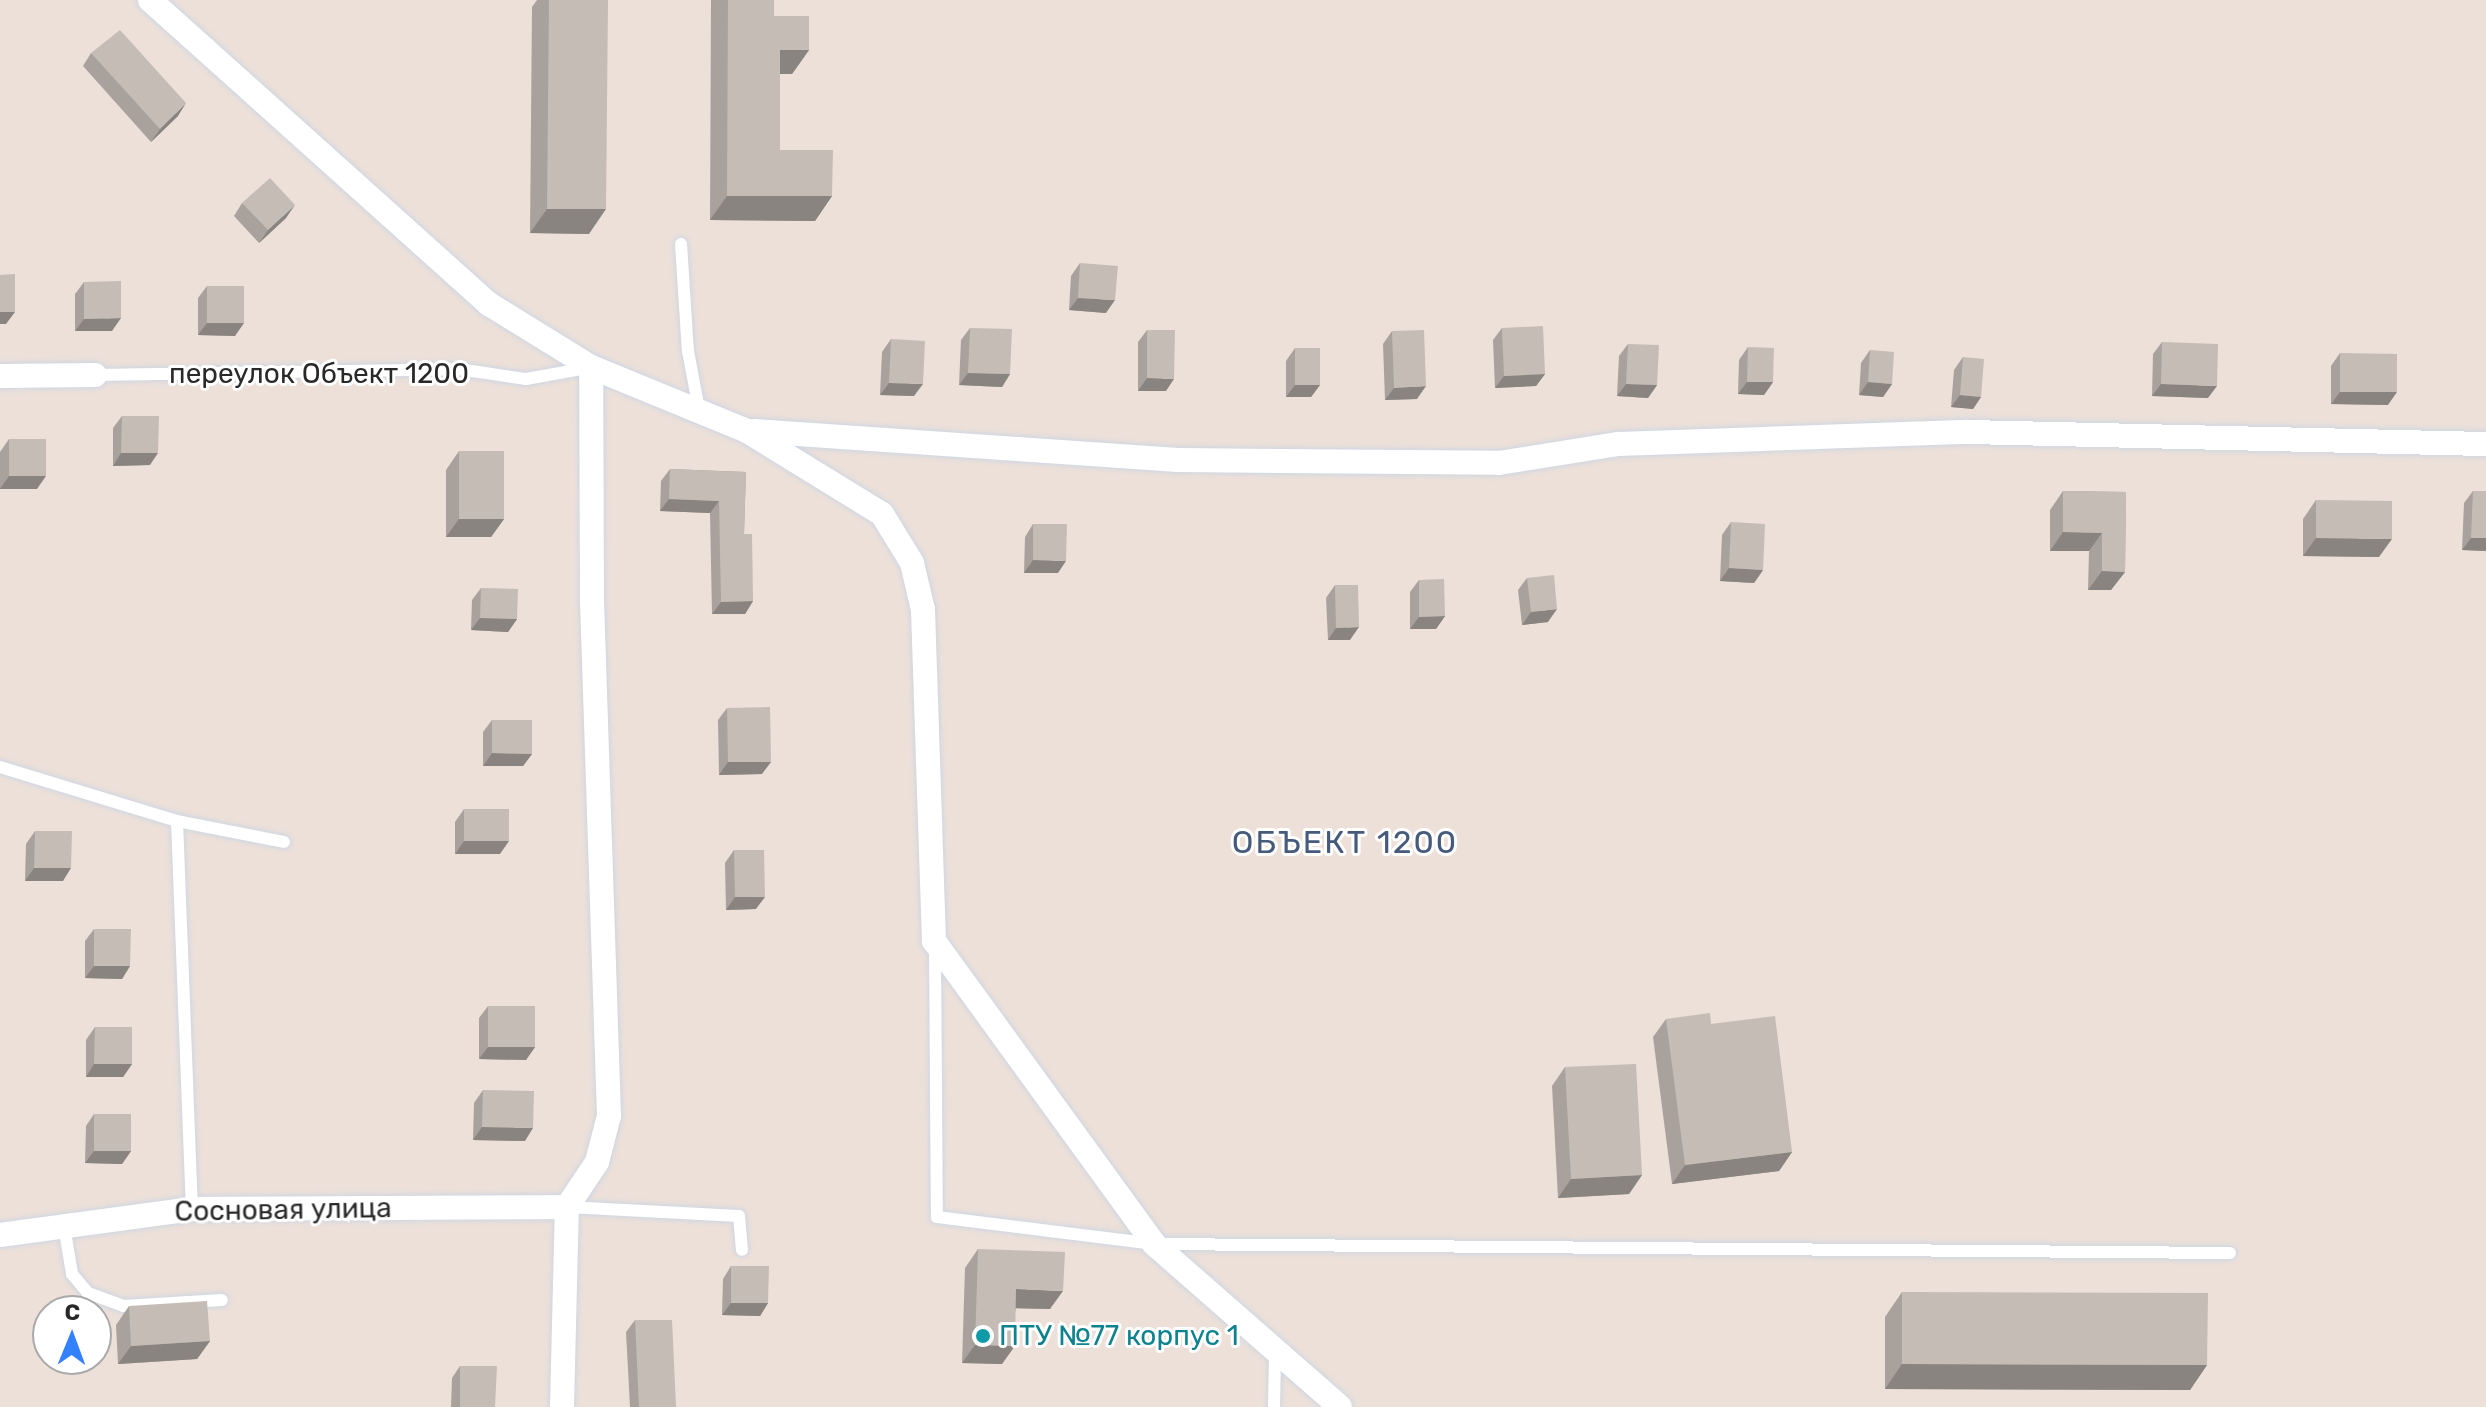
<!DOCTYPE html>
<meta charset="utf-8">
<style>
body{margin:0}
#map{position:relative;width:2486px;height:1407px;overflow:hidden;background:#ece0d9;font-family:Rubik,sans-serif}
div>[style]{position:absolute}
.roads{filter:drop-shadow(0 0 2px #ced6e3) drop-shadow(0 0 2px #ced6e3)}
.lane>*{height:12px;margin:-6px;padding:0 6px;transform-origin:6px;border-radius:6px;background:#fff}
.street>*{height:24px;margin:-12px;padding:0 12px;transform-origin:12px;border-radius:12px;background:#fff}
.wall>*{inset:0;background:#a9a29c}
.shaded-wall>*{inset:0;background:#89847f}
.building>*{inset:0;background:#c4bcb5}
.dots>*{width:22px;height:22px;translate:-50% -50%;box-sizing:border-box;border:4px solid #fff;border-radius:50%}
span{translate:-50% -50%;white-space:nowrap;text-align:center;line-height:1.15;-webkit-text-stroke:6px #fff;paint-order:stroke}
.street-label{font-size:28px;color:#292929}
.culture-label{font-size:28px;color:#0d838f}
.left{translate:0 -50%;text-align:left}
.quarter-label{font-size:32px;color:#465a7c;letter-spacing:2px}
.north{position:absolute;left:32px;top:1295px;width:80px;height:80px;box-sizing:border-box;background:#fff;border:2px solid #a9a9a9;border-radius:50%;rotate:1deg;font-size:22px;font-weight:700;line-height:32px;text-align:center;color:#292929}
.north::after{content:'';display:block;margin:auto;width:28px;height:36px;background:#3381ff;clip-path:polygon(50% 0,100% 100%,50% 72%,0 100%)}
</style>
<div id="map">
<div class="roads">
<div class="lane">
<div style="left:681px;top:244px;width:107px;rotate:86.3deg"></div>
<div style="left:688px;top:351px;width:60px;rotate:79.4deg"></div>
<div style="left:95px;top:375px;width:363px;rotate:-0.9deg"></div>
<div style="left:458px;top:369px;width:69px;rotate:8.4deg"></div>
<div style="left:526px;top:379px;width:63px;rotate:-10.1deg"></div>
<div style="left:0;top:767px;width:185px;rotate:17deg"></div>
<div style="left:177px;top:821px;width:388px;rotate:87.8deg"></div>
<div style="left:177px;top:821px;width:109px;rotate:11.1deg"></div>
<div style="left:935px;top:948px;width:269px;rotate:89.6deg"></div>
<div style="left:937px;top:1217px;width:219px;rotate:7.1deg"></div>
<div style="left:1154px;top:1244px;width:1076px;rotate:0.48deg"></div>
<div style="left:567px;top:1207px;width:172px;rotate:3deg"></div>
<div style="left:739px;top:1216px;width:34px;rotate:85deg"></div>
<div style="left:64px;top:1226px;width:49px;rotate:80.5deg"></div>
<div style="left:72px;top:1274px;width:25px;rotate:50deg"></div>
<div style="left:88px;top:1293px;width:37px;rotate:20deg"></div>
<div style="left:123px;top:1306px;width:99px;rotate:-3.5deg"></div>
<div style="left:1274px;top:1407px;width:54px;rotate:-88.9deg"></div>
</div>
<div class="street">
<div style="left:150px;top:0;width:455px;rotate:41.9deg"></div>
<div style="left:489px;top:304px;width:120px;rotate:31.7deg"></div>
<div style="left:591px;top:367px;width:169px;rotate:22.3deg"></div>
<div style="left:747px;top:431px;width:158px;rotate:31.6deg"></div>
<div style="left:882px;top:514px;width:57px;rotate:58.5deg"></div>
<div style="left:912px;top:563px;width:48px;rotate:76.8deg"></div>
<div style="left:923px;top:610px;width:331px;rotate:88.1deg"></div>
<div style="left:934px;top:941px;width:374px;rotate:54deg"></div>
<div style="left:1154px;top:1244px;width:247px;rotate:41.2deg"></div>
<div style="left:0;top:376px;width:95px;rotate:-0.6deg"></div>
<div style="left:754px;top:431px;width:425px;rotate:3.9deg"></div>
<div style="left:1178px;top:460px;width:321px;rotate:0.5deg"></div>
<div style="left:1499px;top:463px;width:121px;rotate:-9.1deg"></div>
<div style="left:1618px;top:444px;width:350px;rotate:-2deg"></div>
<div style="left:1968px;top:432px;width:518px;rotate:1.33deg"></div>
<div style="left:0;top:1235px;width:194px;rotate:-7.7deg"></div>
<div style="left:192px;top:1209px;width:375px;rotate:-0.3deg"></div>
<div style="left:562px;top:1407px;width:200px;rotate:-88.6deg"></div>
<div style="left:567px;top:1207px;width:54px;rotate:-56.3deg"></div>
<div style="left:597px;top:1162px;width:48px;rotate:-75.4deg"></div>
<div style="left:609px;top:1116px;width:514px;rotate:-91.89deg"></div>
<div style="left:592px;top:602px;width:235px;rotate:-90.2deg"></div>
</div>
</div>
<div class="wall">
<div style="clip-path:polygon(537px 0,608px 0,589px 234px,530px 233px,532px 7px)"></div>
<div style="clip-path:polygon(711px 0,774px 0,774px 16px,809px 50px,792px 74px,780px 74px,780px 150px,832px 196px,815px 221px,710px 220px)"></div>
<div style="clip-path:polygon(91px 53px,178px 116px,151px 142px,83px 66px)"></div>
<div style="clip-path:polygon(242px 203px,286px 218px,259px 243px,234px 216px)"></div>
<div style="clip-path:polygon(1080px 263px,1106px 313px,1069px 310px,1071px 276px)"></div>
<div style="clip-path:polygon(84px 282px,112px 331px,75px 331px,75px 294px)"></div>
<div style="clip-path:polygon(207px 286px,235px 336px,198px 335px,198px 298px)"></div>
<div style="clip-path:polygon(970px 328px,1010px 374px,1002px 387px,959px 385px,961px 340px)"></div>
<div style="clip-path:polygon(1502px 328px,1545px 374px,1536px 386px,1495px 388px,1493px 340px)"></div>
<div style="clip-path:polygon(1147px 330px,1166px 391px,1138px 391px,1138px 342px)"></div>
<div style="clip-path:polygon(1392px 331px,1417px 399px,1385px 400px,1383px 344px)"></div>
<div style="clip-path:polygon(891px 339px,914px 396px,880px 395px,882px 352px)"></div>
<div style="clip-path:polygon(2162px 342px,2208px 398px,2152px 396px,2153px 354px)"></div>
<div style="clip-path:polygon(1628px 344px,1657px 385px,1648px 398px,1617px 396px,1619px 356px)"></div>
<div style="clip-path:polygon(1748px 347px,1773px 382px,1764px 395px,1738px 394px,1739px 360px)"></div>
<div style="clip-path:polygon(1295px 348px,1320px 385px,1311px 397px,1286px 397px,1286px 361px)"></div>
<div style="clip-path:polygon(1870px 350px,1892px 384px,1883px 397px,1859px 395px,1861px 363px)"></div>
<div style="clip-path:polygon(2340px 353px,2388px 405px,2331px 404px,2331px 366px)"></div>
<div style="clip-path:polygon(1963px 357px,1981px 397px,1973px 409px,1951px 407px,1954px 370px)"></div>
<div style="clip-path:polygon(122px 416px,150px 465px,113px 466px,113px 428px)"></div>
<div style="clip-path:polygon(9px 439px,37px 489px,0 489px,0 452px)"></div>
<div style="clip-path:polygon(459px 451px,504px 519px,491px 537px,446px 537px,446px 470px)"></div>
<div style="clip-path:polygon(670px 469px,746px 472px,744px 534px,753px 601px,745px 614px,712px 614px,710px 513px,660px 511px,661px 481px)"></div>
<div style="clip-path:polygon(2063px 491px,2126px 492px,2125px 572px,2111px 590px,2088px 590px,2089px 551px,2050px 551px,2050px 510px)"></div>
<div style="clip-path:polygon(2473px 491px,2486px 551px,2462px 550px,2464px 503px)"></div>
<div style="clip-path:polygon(2316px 500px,2379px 557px,2303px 556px,2303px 519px)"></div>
<div style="clip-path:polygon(1731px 522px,1763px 570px,1754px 583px,1720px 581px,1722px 535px)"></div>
<div style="clip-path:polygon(1033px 524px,1058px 573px,1024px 573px,1025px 537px)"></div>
<div style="clip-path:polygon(1527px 578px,1548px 622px,1522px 625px,1518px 590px)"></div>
<div style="clip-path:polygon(1419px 580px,1445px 616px,1436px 629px,1410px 629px,1410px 592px)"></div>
<div style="clip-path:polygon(1335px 585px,1350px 640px,1328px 640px,1326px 598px)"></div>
<div style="clip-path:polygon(481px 588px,517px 619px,508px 632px,471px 630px,472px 600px)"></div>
<div style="clip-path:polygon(727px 708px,762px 774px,719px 775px,718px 720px)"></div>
<div style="clip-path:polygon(492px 720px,532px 754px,523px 766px,483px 766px,483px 732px)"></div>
<div style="clip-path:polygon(464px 809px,500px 854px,455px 854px,455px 822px)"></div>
<div style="clip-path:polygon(35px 831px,63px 881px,25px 881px,26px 844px)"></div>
<div style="clip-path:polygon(734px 850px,756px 909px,726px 910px,725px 863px)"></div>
<div style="clip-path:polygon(94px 929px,130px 966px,122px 979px,85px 978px,85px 941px)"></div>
<div style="clip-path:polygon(488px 1006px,535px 1047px,526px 1060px,479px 1059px,479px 1018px)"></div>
<div style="clip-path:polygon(1666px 1019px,1711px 1024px,1792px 1152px,1779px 1171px,1672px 1184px,1653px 1037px)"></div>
<div style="clip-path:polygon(95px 1027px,132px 1064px,123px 1077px,86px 1077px,86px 1040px)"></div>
<div style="clip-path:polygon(1565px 1067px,1642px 1175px,1629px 1194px,1558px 1198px,1552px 1086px)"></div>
<div style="clip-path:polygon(483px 1090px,525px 1141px,473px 1140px,474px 1103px)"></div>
<div style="clip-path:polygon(94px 1114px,131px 1151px,122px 1164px,85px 1163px,86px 1126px)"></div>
<div style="clip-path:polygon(978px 1249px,1050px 1309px,1016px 1308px,1002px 1364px,962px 1363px,965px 1268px)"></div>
<div style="clip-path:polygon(731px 1266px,768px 1303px,760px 1316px,722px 1315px,723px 1279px)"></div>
<div style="clip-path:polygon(1902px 1292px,2207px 1365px,2190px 1390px,1885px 1389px,1885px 1317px)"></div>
<div style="clip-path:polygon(129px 1306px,210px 1341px,197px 1359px,118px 1364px,116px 1325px)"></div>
<div style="clip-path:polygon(635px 1320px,676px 1407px,630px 1407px,626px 1332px)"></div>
<div style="clip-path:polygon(460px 1366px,495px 1407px,451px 1407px,452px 1378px)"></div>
</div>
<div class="shaded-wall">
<div style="clip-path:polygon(780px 50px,809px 50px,792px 74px,763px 74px)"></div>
<div style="clip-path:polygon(186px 103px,178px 116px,151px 142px,160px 129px)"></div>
<div style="clip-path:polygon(727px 196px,832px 196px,815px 221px,710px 220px)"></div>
<div style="clip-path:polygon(295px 205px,286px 218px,259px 243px,268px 230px)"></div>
<div style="clip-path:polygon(547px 209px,606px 209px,589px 234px,530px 233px)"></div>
<div style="clip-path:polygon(1078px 298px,1115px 300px,1106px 313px,1069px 310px)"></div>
<div style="clip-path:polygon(0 312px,15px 312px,6px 324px,0 324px)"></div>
<div style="clip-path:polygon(121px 318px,112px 331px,75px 331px,84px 319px)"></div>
<div style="clip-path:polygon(207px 323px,244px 323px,235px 336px,198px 335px)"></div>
<div style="clip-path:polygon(968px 373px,1010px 374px,1002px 387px,959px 385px)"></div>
<div style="clip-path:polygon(1545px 374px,1536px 386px,1495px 388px,1504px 376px)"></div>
<div style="clip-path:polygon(1147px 378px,1174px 379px,1166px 391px,1138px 391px)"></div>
<div style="clip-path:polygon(1747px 382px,1773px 382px,1764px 395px,1738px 394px)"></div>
<div style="clip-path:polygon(1868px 382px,1892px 384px,1883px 397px,1859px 395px)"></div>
<div style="clip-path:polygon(889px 383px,923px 384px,914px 396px,880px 395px)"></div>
<div style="clip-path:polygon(1626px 384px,1657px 385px,1648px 398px,1617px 396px)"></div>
<div style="clip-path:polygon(2161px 384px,2217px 386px,2208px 398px,2152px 396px)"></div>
<div style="clip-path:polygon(1295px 385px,1320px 385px,1311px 397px,1286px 397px)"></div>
<div style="clip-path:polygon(1426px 386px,1417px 399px,1385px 400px,1394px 388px)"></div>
<div style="clip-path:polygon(2340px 392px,2397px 392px,2388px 405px,2331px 404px)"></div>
<div style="clip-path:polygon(1960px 395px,1981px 397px,1973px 409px,1951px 407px)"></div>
<div style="clip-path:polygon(121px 453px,158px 453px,150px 465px,113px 466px)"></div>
<div style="clip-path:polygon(9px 476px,46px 476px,37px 489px,0 489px)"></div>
<div style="clip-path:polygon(669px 499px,719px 501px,710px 513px,660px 511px)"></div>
<div style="clip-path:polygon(459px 519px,504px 519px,491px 537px,446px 537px)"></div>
<div style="clip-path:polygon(2063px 532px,2102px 533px,2089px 551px,2050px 551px)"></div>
<div style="clip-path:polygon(2316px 538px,2392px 539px,2379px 557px,2303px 556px)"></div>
<div style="clip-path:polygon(2471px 538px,2486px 538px,2486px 551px,2462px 550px)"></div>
<div style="clip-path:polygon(1033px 560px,1066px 561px,1058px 573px,1024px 573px)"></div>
<div style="clip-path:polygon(1729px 568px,1763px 570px,1754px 583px,1720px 581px)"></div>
<div style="clip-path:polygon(2102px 571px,2125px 572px,2111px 590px,2088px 590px)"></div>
<div style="clip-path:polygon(753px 601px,745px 614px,712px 614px,721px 602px)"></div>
<div style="clip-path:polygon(1557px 609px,1548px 622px,1522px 625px,1531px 612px)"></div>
<div style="clip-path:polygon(1445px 616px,1436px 629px,1410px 629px,1419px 617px)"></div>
<div style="clip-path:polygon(480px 618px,517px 619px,508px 632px,471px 630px)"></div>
<div style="clip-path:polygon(1359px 627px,1350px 640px,1328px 640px,1336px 628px)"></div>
<div style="clip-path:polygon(492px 753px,532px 754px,523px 766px,483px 766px)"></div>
<div style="clip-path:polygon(728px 762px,771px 762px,762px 774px,719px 775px)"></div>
<div style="clip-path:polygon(464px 841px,509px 841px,500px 854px,455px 854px)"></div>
<div style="clip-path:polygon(34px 868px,71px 868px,63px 881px,25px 881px)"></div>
<div style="clip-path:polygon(735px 897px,765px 897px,756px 909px,726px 910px)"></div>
<div style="clip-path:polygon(94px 966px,130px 966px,122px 979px,85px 978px)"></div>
<div style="clip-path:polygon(488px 1047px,535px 1047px,526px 1060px,479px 1059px)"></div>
<div style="clip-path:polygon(94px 1064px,132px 1064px,123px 1077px,86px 1077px)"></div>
<div style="clip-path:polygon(482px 1127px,533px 1128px,525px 1141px,473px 1140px)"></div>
<div style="clip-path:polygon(94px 1151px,131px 1151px,122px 1164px,85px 1163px)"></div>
<div style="clip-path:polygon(1792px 1152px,1779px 1171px,1672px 1184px,1685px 1165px)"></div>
<div style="clip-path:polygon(1642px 1175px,1629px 1194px,1558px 1198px,1571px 1179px)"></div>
<div style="clip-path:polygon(1016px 1289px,1063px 1291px,1050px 1309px,1003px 1308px)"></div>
<div style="clip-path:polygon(731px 1303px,768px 1303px,760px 1316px,722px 1315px)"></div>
<div style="clip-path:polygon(210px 1341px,197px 1359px,118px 1364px,131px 1346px)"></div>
<div style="clip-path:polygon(975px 1345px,1015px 1346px,1002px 1364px,962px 1363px)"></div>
<div style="clip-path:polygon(1902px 1364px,2207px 1365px,2190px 1390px,1885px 1389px)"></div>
</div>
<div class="building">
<div style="clip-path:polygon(549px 0,608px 0,606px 209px,547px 209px)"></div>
<div style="clip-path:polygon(728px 0,774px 0,774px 16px,809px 16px,809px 50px,780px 50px,780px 150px,833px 150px,832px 196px,727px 196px)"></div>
<div style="clip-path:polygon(120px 30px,186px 103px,160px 129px,91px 53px)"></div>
<div style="clip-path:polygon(270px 178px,295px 205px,268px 230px,242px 203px)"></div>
<div style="clip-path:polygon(1080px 263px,1118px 266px,1115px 300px,1078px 298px)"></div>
<div style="clip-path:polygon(15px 274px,15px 312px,0 312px,0 275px)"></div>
<div style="clip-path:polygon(121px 281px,121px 318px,84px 319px,84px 282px)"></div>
<div style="clip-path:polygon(207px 286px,244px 286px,244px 323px,207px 323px)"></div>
<div style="clip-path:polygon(1543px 326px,1545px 374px,1504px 376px,1502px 328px)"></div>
<div style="clip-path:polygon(970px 328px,1012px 329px,1010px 374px,968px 373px)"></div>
<div style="clip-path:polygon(1147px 330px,1175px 330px,1174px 379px,1147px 378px)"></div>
<div style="clip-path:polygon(1424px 330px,1426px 386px,1394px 388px,1392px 331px)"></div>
<div style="clip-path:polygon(891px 339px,925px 341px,923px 384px,889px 383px)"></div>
<div style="clip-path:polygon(2162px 342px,2218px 344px,2217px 386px,2161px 384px)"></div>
<div style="clip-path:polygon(1628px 344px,1659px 345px,1657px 385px,1626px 384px)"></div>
<div style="clip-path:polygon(1748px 347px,1774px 348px,1773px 382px,1747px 382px)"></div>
<div style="clip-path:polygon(1295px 348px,1320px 348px,1320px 385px,1295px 385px)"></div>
<div style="clip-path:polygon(1870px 350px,1894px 352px,1892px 384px,1868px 382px)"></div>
<div style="clip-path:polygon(2340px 353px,2397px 354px,2397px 392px,2340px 392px)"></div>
<div style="clip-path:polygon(1963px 357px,1984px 359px,1981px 397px,1960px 395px)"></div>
<div style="clip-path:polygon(122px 416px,159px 416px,158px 453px,121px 453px)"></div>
<div style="clip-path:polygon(9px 439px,46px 439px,46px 476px,9px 476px)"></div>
<div style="clip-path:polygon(459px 451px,504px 451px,504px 519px,459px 519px)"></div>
<div style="clip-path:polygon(670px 469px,746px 472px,744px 534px,752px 534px,753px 601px,721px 602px,719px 501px,669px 499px)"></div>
<div style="clip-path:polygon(2063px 491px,2126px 492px,2125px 572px,2102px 571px,2102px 533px,2063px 532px)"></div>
<div style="clip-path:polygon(2473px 491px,2486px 491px,2486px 538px,2471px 538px)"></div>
<div style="clip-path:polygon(2316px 500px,2392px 501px,2392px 539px,2316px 538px)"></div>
<div style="clip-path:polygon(1731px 522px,1765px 524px,1763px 570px,1729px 568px)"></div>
<div style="clip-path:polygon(1033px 524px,1067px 524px,1066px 561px,1033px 560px)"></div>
<div style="clip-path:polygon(1554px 575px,1557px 609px,1531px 612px,1527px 578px)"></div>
<div style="clip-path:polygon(1444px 579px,1445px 616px,1419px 617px,1419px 580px)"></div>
<div style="clip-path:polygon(1335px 585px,1358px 585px,1359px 627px,1336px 628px)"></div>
<div style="clip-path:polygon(481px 588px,518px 589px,517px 619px,480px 618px)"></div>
<div style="clip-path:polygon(770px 707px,771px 762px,728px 762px,727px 708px)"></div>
<div style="clip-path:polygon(492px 720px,532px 720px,532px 754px,492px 753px)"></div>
<div style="clip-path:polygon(464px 809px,509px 809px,509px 841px,464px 841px)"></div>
<div style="clip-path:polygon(35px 831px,72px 831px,71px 868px,34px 868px)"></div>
<div style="clip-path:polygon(734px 850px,764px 850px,765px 897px,735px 897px)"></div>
<div style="clip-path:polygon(94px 929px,131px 929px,130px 966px,94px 966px)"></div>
<div style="clip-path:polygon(488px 1006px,535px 1006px,535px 1047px,488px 1047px)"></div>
<div style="clip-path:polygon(1710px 1013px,1711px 1024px,1775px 1016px,1792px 1152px,1685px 1165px,1666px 1019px)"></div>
<div style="clip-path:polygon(95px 1027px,132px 1027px,132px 1064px,94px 1064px)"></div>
<div style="clip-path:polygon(1636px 1064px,1642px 1175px,1571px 1179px,1565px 1067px)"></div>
<div style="clip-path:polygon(483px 1090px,534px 1091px,533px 1128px,482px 1127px)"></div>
<div style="clip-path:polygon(94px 1114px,131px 1114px,131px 1151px,94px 1151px)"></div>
<div style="clip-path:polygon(978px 1249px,1065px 1252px,1063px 1291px,1016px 1289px,1015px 1346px,975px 1345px)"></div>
<div style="clip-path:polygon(731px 1266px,769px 1266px,768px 1303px,731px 1303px)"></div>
<div style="clip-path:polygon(1902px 1292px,2208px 1293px,2207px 1365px,1902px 1364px)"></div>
<div style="clip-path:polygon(207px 1301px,210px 1341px,131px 1346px,129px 1306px)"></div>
<div style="clip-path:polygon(635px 1320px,672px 1320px,676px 1407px,639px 1407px)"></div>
<div style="clip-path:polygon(460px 1366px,497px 1366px,495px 1407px,460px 1407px)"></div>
</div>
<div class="dots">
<div style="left:983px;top:1336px;background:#0f9aa8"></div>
</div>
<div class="street-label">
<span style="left:319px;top:374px">переулок Объект 1200</span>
<span style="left:283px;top:1210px;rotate:-1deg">Сосновая улица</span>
</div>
<div class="culture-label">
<span class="left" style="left:999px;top:1336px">ПТУ №77 корпус 1</span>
</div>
<div class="quarter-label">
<span style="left:1345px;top:842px">ОБЪЕКТ 1200</span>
</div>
<div class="north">С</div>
</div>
